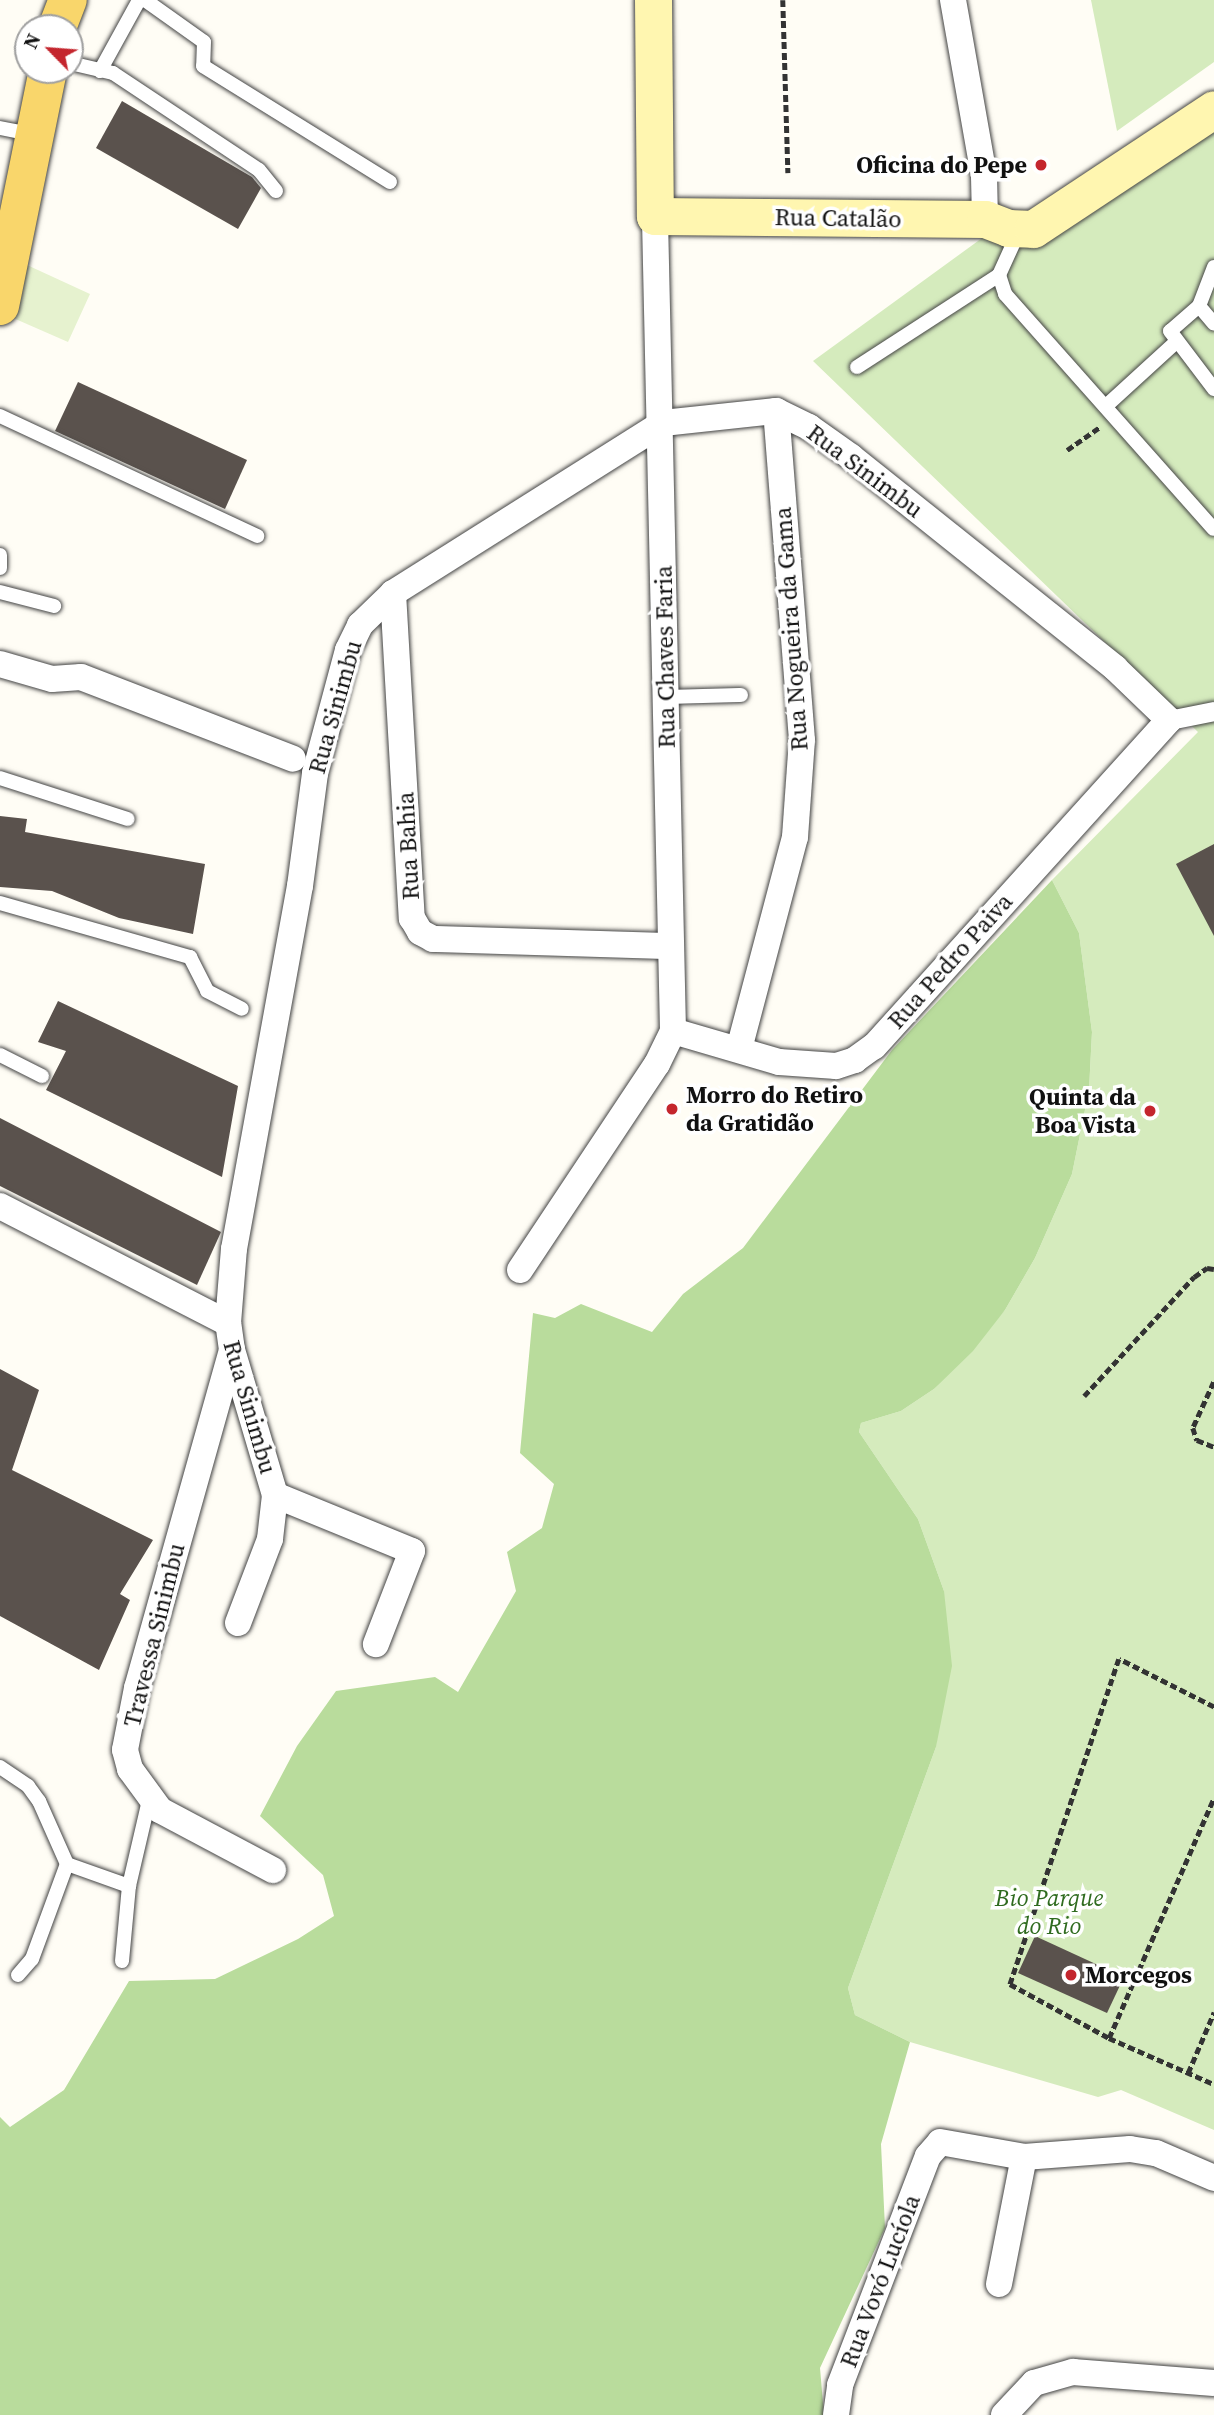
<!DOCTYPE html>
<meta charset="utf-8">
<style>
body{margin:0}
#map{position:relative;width:1214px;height:2415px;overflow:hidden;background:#fffdf5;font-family:"Source Serif 4",serif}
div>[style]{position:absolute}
.green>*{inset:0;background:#d5ebbd}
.forest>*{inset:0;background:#b9dc9c}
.pitch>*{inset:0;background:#e6f2cf}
.building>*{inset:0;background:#5a524d}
.path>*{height:4.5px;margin-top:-2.25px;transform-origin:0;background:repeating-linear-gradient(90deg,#333 0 7px,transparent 0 10.5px)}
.roads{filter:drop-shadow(0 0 2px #444) drop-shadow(0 0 2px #444)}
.service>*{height:14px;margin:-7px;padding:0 7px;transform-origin:7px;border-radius:7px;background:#fff}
.pedestrian>*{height:19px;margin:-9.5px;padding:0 9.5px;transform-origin:9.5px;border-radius:9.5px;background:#fff}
.minor>*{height:26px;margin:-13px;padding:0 13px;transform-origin:13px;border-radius:13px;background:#fff}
.secondary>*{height:37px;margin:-18.5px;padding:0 18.5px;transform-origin:18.5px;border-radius:18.5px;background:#fff6b0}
.primary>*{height:38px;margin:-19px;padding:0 19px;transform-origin:19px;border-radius:19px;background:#f9d66b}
.dots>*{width:19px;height:19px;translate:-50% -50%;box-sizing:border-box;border:4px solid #fff;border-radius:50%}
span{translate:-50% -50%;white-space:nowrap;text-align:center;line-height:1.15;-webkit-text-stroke:7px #fff;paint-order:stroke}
.poi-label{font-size:24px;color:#111;font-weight:700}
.right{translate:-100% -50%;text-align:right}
.left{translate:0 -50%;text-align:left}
.street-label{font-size:24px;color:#111}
.park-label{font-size:24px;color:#2f6b1f;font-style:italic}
.north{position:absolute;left:14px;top:14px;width:70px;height:70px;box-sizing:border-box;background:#fff;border:2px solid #a0a0a0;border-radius:50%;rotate:295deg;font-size:19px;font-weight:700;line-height:28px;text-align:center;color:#111}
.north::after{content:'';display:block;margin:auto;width:24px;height:32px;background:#c4262e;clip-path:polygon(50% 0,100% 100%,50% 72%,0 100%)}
</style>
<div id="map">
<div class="green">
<div style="clip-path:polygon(1091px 0,1214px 0,1214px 62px,1117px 131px)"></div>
<div style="clip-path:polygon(1214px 114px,1214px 2130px,1121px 2090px,1098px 2097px,910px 2042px,855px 2015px,848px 1988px,936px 1747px,944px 1591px,918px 1519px,859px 1432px,861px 1423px,901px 1411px,934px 1389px,1005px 1310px,1035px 1258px,1072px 1174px,1089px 1090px,1092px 1032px,1079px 933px,1052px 880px,1198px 732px,813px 361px,989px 233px)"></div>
</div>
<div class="forest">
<div style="clip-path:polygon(1052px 880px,1079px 933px,1092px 1032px,1089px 1090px,1072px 1174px,1035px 1258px,1005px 1310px,973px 1351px,934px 1389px,901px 1411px,861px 1423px,859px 1432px,918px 1519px,944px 1591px,952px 1666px,936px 1747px,848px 1988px,855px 2015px,910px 2042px,881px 2144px,885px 2228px,820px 2368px,824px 2415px,0 2415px,0 2117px,10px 2127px,64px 2090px,129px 1981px,215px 1979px,298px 1939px,334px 1916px,323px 1875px,260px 1816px,297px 1746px,336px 1691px,435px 1677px,458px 1692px,516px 1591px,507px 1552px,542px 1528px,554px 1484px,520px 1453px,533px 1313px,555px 1318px,581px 1304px,652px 1332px,683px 1294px,743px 1248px,892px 1050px)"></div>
</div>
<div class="pitch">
<div style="clip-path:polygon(27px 265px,90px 294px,68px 342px,4px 314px)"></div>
</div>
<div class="building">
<div style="clip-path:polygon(122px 101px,252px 177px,261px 188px,238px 229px,96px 148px)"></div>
<div style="clip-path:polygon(78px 382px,247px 460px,225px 509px,55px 431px)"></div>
<div style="clip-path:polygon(0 816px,27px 819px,25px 832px,205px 864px,193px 934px,119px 918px,52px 891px,0 887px)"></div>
<div style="clip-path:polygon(1214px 844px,1214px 936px,1176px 864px)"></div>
<div style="clip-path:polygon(58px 1001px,238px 1086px,222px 1177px,46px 1090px,66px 1051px,38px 1042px)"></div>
<div style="clip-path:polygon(0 1118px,221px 1232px,197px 1285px,0 1186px)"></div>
<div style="clip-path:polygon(0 1369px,39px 1390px,12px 1470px,153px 1540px,120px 1594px,130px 1600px,99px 1670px,0 1616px)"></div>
<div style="clip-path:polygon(1035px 1936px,1124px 1977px,1107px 2013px,1018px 1973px)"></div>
</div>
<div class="path">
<div style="left:783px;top:0;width:173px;rotate:88.3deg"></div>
<div style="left:1067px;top:450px;width:40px;rotate:-34.9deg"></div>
<div style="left:1214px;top:1382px;width:51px;rotate:114.5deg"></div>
<div style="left:1193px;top:1428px;width:13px;rotate:72deg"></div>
<div style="left:1197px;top:1440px;width:18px;rotate:22deg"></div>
<div style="left:1084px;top:1396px;width:162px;rotate:-47.3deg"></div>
<div style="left:1194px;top:1277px;width:16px;rotate:-35deg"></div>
<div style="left:1207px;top:1268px;width:7px;rotate:8deg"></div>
<div style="left:1214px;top:1707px;width:106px;rotate:-153.2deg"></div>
<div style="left:1119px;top:1659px;width:343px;rotate:108.5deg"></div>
<div style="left:1010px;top:1984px;width:113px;rotate:28.6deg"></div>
<div style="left:1109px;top:2038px;width:115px;rotate:23.7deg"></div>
<div style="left:1109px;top:2038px;width:262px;rotate:-66.4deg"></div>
<div style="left:1188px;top:2073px;width:66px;rotate:-66.9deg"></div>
</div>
<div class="roads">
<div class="service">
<div style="left:145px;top:0;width:72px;rotate:35.4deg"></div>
<div style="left:204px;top:42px;width:24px;rotate:92deg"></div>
<div style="left:203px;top:66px;width:220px;rotate:31.8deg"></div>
<div style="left:70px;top:63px;width:44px;rotate:13.1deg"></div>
<div style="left:113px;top:73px;width:175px;rotate:33.6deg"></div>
<div style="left:259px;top:170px;width:27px;rotate:51deg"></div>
<div style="left:100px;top:71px;width:81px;rotate:-61.2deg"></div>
<div style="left:0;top:128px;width:33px;rotate:11deg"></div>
<div style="left:1019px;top:231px;width:48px;rotate:114.4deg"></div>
<div style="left:999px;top:275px;width:20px;rotate:72deg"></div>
<div style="left:1005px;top:294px;width:314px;rotate:48.4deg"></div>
<div style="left:1214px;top:267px;width:42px;rotate:111deg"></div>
<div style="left:1199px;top:306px;width:38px;rotate:139deg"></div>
<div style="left:1170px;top:331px;width:73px;rotate:52.8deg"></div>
<div style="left:1199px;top:306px;width:23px;rotate:50deg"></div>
<div style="left:857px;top:367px;width:169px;rotate:-32.9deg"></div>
<div style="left:1106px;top:406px;width:93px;rotate:-42.4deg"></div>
<div style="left:0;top:416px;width:284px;rotate:25deg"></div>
<div style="left:0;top:555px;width:13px;rotate:90deg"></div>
<div style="left:0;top:592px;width:56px;rotate:14.5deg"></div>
<div style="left:665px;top:697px;width:76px;rotate:-1.5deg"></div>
<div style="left:0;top:778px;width:134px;rotate:17.8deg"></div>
<div style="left:0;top:903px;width:198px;rotate:15.9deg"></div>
<div style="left:190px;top:957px;width:38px;rotate:63deg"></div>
<div style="left:207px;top:991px;width:39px;rotate:27deg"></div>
<div style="left:0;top:1055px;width:47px;rotate:26.6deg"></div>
<div style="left:0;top:1767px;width:34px;rotate:34deg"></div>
<div style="left:28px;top:1786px;width:19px;rotate:54deg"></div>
<div style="left:39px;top:1801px;width:69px;rotate:66deg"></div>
<div style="left:122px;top:1961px;width:75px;rotate:-84.7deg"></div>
<div style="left:129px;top:1886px;width:88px;rotate:-76.9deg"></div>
<div style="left:18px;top:1975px;width:21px;rotate:-49deg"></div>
<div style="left:32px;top:1959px;width:101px;rotate:-69.8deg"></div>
<div style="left:67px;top:1864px;width:66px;rotate:19.5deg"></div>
</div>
<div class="pedestrian">
<div style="left:1169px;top:720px;width:46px;rotate:-11.3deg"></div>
</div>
<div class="minor">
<div style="left:953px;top:0;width:179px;rotate:80deg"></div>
<div style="left:984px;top:176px;width:43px;rotate:88.7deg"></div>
<div style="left:393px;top:593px;width:326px;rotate:86.7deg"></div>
<div style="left:412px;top:918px;width:16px;rotate:60deg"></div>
<div style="left:420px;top:932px;width:15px;rotate:28deg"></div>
<div style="left:433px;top:939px;width:236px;rotate:1.7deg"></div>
<div style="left:0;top:664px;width:54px;rotate:16.1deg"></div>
<div style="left:52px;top:679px;width:29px;rotate:-4deg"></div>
<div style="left:81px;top:677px;width:227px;rotate:21.1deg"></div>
<div style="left:739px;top:1049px;width:219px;rotate:-75.2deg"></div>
<div style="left:795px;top:837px;width:97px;rotate:-85.9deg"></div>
<div style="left:802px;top:740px;width:330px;rotate:-94.5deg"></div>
<div style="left:0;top:1206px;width:256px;rotate:27.2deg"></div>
<div style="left:520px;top:1270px;width:247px;rotate:-56.4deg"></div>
<div style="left:657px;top:1064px;width:37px;rotate:-64deg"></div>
<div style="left:673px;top:1031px;width:815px;rotate:-91.27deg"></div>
<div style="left:232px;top:1350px;width:351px;rotate:105.7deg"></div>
<div style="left:137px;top:1688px;width:63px;rotate:101deg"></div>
<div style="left:125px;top:1750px;width:20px;rotate:75deg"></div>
<div style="left:130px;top:1769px;width:51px;rotate:53.8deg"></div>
<div style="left:160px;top:1810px;width:128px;rotate:28deg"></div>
<div style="left:275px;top:1495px;width:148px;rotate:22.2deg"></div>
<div style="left:412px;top:1551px;width:100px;rotate:111.2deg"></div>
<div style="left:238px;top:1623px;width:90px;rotate:-69.1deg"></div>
<div style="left:270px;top:1539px;width:44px;rotate:-83.5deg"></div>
<div style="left:275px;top:1495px;width:151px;rotate:-106.5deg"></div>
<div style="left:232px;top:1350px;width:27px;rotate:-98deg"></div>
<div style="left:228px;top:1323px;width:74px;rotate:-85.4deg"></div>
<div style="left:234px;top:1249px;width:369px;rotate:-79.7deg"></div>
<div style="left:300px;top:886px;width:114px;rotate:-82.4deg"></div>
<div style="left:315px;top:773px;width:127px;rotate:-75deg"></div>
<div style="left:348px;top:650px;width:28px;rotate:-64deg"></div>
<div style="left:360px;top:625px;width:46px;rotate:-44.1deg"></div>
<div style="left:393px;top:593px;width:319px;rotate:-32.2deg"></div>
<div style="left:663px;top:423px;width:114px;rotate:-6.1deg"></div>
<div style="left:776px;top:411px;width:37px;rotate:26deg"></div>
<div style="left:809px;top:427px;width:52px;rotate:35.5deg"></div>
<div style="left:851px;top:457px;width:338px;rotate:38.6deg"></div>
<div style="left:1115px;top:668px;width:75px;rotate:43.9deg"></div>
<div style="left:1169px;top:720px;width:440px;rotate:132.1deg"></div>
<div style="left:874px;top:1046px;width:24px;rotate:144deg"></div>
<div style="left:855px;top:1060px;width:20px;rotate:162deg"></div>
<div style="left:836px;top:1066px;width:57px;rotate:-176deg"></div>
<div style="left:779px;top:1062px;width:110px;rotate:-163.7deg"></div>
<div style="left:999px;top:2284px;width:129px;rotate:-78.9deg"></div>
<div style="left:836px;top:2415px;width:30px;rotate:-82deg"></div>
<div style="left:840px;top:2385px;width:245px;rotate:-69deg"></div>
<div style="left:928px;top:2156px;width:18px;rotate:-49deg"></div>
<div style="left:940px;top:2142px;width:85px;rotate:10.1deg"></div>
<div style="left:1024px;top:2157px;width:106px;rotate:-4.3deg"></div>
<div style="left:1130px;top:2149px;width:26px;rotate:9deg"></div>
<div style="left:1156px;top:2153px;width:63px;rotate:23.3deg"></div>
<div style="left:1004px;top:2415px;width:44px;rotate:-46.8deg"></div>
<div style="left:1034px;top:2383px;width:41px;rotate:-15.8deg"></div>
<div style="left:1073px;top:2372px;width:141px;rotate:4.5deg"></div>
</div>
<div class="secondary">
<div style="left:653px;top:0;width:216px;rotate:89.5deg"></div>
<div style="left:655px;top:216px;width:330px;rotate:0.5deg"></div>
<div style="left:985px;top:219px;width:25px;rotate:21deg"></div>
<div style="left:1008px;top:228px;width:25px;rotate:2deg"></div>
<div style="left:1033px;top:229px;width:217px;rotate:-33.5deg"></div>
</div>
<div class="primary">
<div style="left:57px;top:28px;width:30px;rotate:-69deg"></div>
<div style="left:0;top:306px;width:241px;rotate:-78.5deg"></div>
</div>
</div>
<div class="dots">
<div style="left:1041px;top:165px;background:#c4262e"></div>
<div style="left:672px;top:1109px;background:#c4262e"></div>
<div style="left:1150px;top:1111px;background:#c4262e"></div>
<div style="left:1071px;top:1975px;background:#c4262e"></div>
</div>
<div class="poi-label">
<span class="right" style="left:1027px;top:165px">Oficina do Pepe</span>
<span class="left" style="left:686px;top:1109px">Morro do Retiro<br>da Gratidão</span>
<span class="right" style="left:1136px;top:1111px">Quinta da<br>Boa Vista</span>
<span class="left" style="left:1085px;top:1975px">Morcegos</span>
</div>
<div class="street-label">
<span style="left:838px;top:218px;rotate:1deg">Rua Catalão</span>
<span style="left:865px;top:471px;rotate:37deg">Rua Sinimbu</span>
<span style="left:791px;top:629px;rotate:-94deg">Rua Nogueira da Gama</span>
<span style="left:665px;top:657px;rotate:-91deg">Rua Chaves Faria</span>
<span style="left:335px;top:707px;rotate:-74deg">Rua Sinimbu</span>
<span style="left:408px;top:846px;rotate:-93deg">Rua Bahia</span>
<span style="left:950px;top:961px;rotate:-48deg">Rua Pedro Paiva</span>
<span style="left:250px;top:1407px;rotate:74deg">Rua Sinimbu</span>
<span style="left:154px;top:1635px;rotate:-76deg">Travessa Sinimbu</span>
<span style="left:880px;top:2281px;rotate:-69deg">Rua Vovó Lucíola</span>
</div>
<div class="park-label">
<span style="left:1049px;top:1912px">Bio Parque<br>do Rio</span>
</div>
<div class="north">N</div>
</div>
